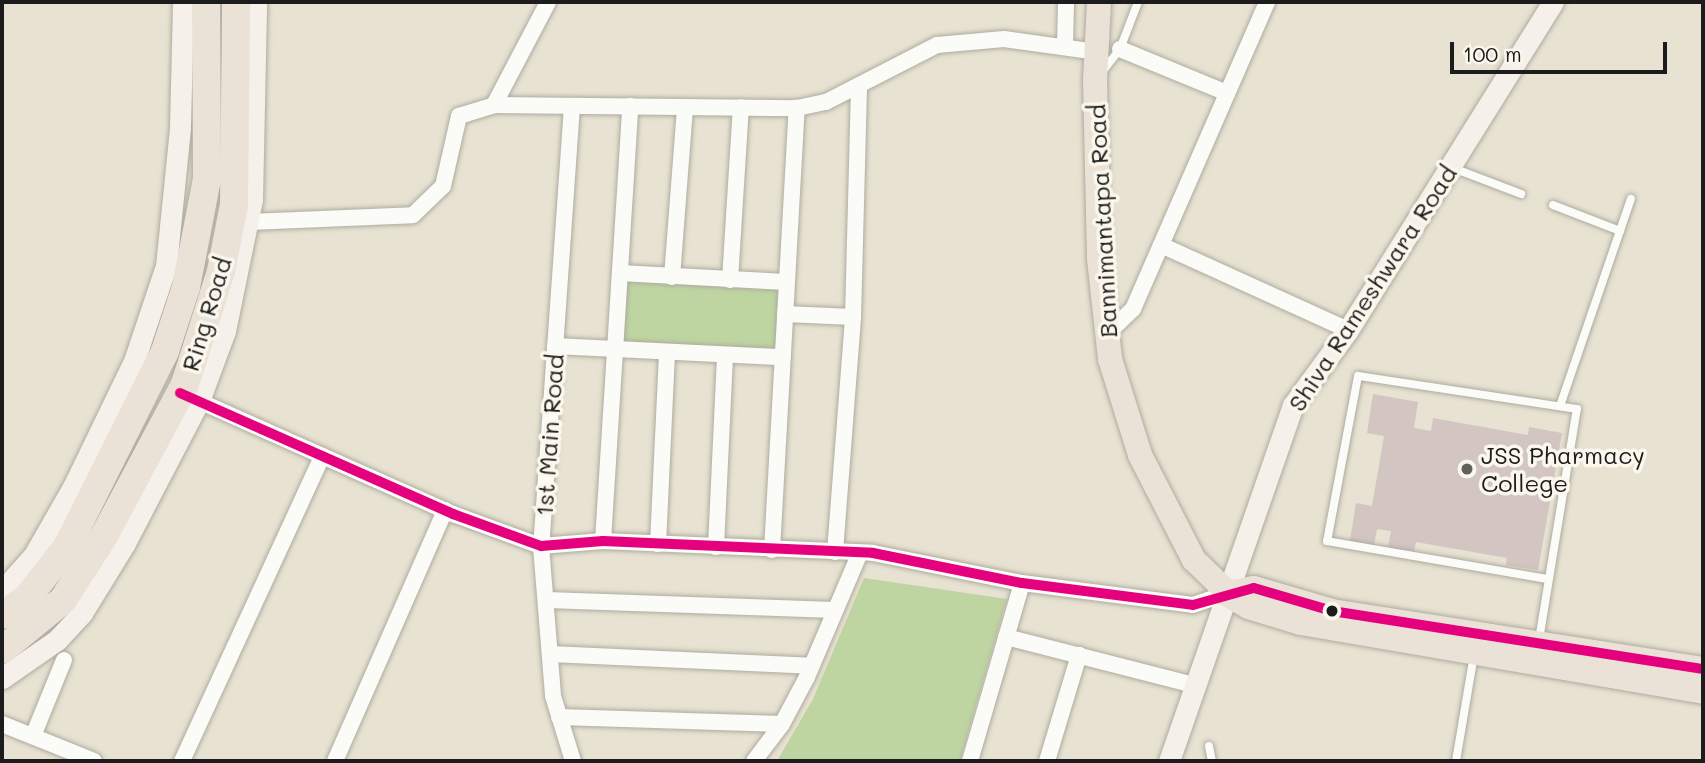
<!DOCTYPE html>
<style>
body{margin:0}
#map{position:relative;width:1705px;height:763px;overflow:hidden;background:#e7e2d1;font-family:Mali,sans-serif}
div>[style]{position:absolute}
.green>*{inset:0;background:#bed5a1}
.building>*{inset:0;background:#d2c5c2}
.roads{filter:drop-shadow(0 0 2px #aeaba0) drop-shadow(0 0 2px #aeaba0)}
.lane>*{height:8px;margin:-4px;padding:0 4px;transform-origin:4px;border-radius:4px;background:#fbfbf8}
.street>*{height:16px;margin:-8px;padding:0 8px;transform-origin:8px;border-radius:8px;background:#fbfbf8}
.secondary>*{height:21px;margin:-10.5px;padding:0 10.5px;transform-origin:10.5px;border-radius:10.5px;background:#f5f0ea}
.primary>*{height:24px;margin:-12px;padding:0 12px;transform-origin:12px;border-radius:12px;background:#eae2d6}
.highway>*{height:28px;margin:-14px;padding:0 14px;transform-origin:14px;border-radius:14px;background:#eae2d6}
.bus-1>*{height:10px;margin:-5px;padding:0 5px;transform-origin:5px;border-radius:5px;background:#e5007d}
.dots>*{width:19px;height:19px;translate:-50% -50%;box-sizing:border-box;border:4px solid #fbf7ec;border-radius:50%}
span{translate:-50% -50%;white-space:nowrap;text-align:center;line-height:1.15;-webkit-text-stroke:7px #fbf7ec;paint-order:stroke}
.street-label{font-size:24px;color:#1c1c1c}
.poi-label{font-size:24px;color:#1c1c1c}
.left{translate:0 -50%;text-align:left}
.frame{position:absolute;inset:0;border:4px solid #1c1c1c;pointer-events:none}
.scale{position:absolute;left:1450px;top:42px;width:217px;height:32px;box-sizing:border-box;border:4px solid #1c1c1c;border-top:0;padding-left:9px;font-size:21px;line-height:24px;white-space:nowrap;color:#1c1c1c;-webkit-text-stroke:5px #fbf7ec;paint-order:stroke}
</style>
<div id="map">
<div class="green">
<div style="clip-path:polygon(625px 280px,781px 287px,778px 349px,622px 343px)"></div>
<div style="clip-path:polygon(864px 578px,1007px 599px,960px 761px,777px 761px,813px 699px)"></div>
</div>
<div class="building">
<div style="clip-path:polygon(1373px 394px,1418px 402px,1414px 428px,1431px 431px,1433px 418px,1528px 435px,1529px 427px,1562px 433px,1538px 570px,1506px 565px,1507px 558px,1416px 542px,1414px 552px,1388px 548px,1391px 531px,1377px 529px,1374px 545px,1350px 541px,1356px 503px,1372px 506px,1384px 436px,1367px 433px)"></div>
</div>
<div class="roads">
<div class="lane">
<div style="left:1102px;top:72px;width:29px;rotate:-52deg"></div>
<div style="left:1120px;top:49px;width:50px;rotate:-69deg"></div>
<div style="left:1453px;top:168px;width:73px;rotate:20.9deg"></div>
<div style="left:1553px;top:205px;width:72px;rotate:21.2deg"></div>
<div style="left:1560px;top:406px;width:219px;rotate:-71.1deg"></div>
<div style="left:1539px;top:640px;width:234px;rotate:-80.7deg"></div>
<div style="left:1577px;top:409px;width:221px;rotate:-171.4deg"></div>
<div style="left:1358px;top:376px;width:168px;rotate:100.6deg"></div>
<div style="left:1327px;top:541px;width:224px;rotate:9.8deg"></div>
<div style="left:1209px;top:746px;width:15px;rotate:79deg"></div>
<div style="left:1456px;top:761px;width:108px;rotate:-80.4deg"></div>
</div>
<div class="street">
<div style="left:1065px;top:47px;width:45px;rotate:-88.7deg"></div>
<div style="left:1120px;top:49px;width:116px;rotate:22.4deg"></div>
<div style="left:494px;top:105px;width:116px;rotate:-62.3deg"></div>
<div style="left:572px;top:106px;width:441px;rotate:94deg"></div>
<div style="left:541px;top:546px;width:150px;rotate:85.4deg"></div>
<div style="left:553px;top:696px;width:68px;rotate:72.9deg"></div>
<div style="left:249px;top:222px;width:164px;rotate:-2.4deg"></div>
<div style="left:413px;top:215px;width:42px;rotate:-44deg"></div>
<div style="left:443px;top:186px;width:72px;rotate:-77.1deg"></div>
<div style="left:459px;top:116px;width:37px;rotate:-17deg"></div>
<div style="left:494px;top:105px;width:303px;rotate:0.6deg"></div>
<div style="left:797px;top:108px;width:30px;rotate:-12deg"></div>
<div style="left:826px;top:102px;width:125px;rotate:-27.2deg"></div>
<div style="left:937px;top:45px;width:67px;rotate:-5.1deg"></div>
<div style="left:1004px;top:39px;width:93px;rotate:8deg"></div>
<div style="left:1161px;top:245px;width:205px;rotate:24.4deg"></div>
<div style="left:620px;top:273px;width:166px;rotate:3.1deg"></div>
<div style="left:672px;top:277px;width:170px;rotate:-85.6deg"></div>
<div style="left:730px;top:280px;width:173px;rotate:-86.4deg"></div>
<div style="left:785px;top:314px;width:68px;rotate:2.5deg"></div>
<div style="left:1107px;top:334px;width:36px;rotate:-44deg"></div>
<div style="left:1133px;top:309px;width:335px;rotate:-66.4deg"></div>
<div style="left:555px;top:346px;width:228px;rotate:2.8deg"></div>
<div style="left:190px;top:397px;width:288px;rotate:24deg"></div>
<div style="left:453px;top:514px;width:94px;rotate:20deg"></div>
<div style="left:541px;top:546px;width:62px;rotate:-4.6deg"></div>
<div style="left:603px;top:541px;width:270px;rotate:2.5deg"></div>
<div style="left:873px;top:553px;width:152px;rotate:11.4deg"></div>
<div style="left:1022px;top:583px;width:172px;rotate:7.3deg"></div>
<div style="left:1193px;top:605px;width:37px;rotate:-19deg"></div>
<div style="left:603px;top:541px;width:436px;rotate:-86.4deg"></div>
<div style="left:658px;top:544px;width:192px;rotate:-87.3deg"></div>
<div style="left:716px;top:547px;width:192px;rotate:-87.3deg"></div>
<div style="left:772px;top:550px;width:443px;rotate:-86.8deg"></div>
<div style="left:835px;top:552px;width:236px;rotate:-85.6deg"></div>
<div style="left:853px;top:317px;width:232px;rotate:-88.5deg"></div>
<div style="left:547px;top:600px;width:288px;rotate:2deg"></div>
<div style="left:1006px;top:637px;width:195px;rotate:14.3deg"></div>
<div style="left:550px;top:654px;width:261px;rotate:2.6deg"></div>
<div style="left:559px;top:717px;width:223px;rotate:1.8deg"></div>
<div style="left:2px;top:724px;width:99px;rotate:21.9deg"></div>
<div style="left:33px;top:736px;width:82px;rotate:-67.8deg"></div>
<div style="left:182px;top:761px;width:336px;rotate:-65.3deg"></div>
<div style="left:335px;top:761px;width:274px;rotate:-66.3deg"></div>
<div style="left:754px;top:761px;width:46px;rotate:-52.9deg"></div>
<div style="left:782px;top:724px;width:53px;rotate:-62deg"></div>
<div style="left:807px;top:677px;width:135px;rotate:-66.9deg"></div>
<div style="left:970px;top:761px;width:185px;rotate:-73.7deg"></div>
<div style="left:1047px;top:761px;width:111px;rotate:-73.2deg"></div>
</div>
<div class="secondary">
<div style="left:2px;top:591px;width:48px;rotate:-48.4deg"></div>
<div style="left:34px;top:555px;width:78px;rotate:-60.2deg"></div>
<div style="left:73px;top:487px;width:140px;rotate:-64.2deg"></div>
<div style="left:134px;top:361px;width:100px;rotate:-71.4deg"></div>
<div style="left:166px;top:266px;width:140px;rotate:-84.2deg"></div>
<div style="left:180px;top:127px;width:125px;rotate:-88.6deg"></div>
<div style="left:2px;top:678px;width:67px;rotate:-34.6deg"></div>
<div style="left:57px;top:640px;width:37px;rotate:-47deg"></div>
<div style="left:82px;top:613px;width:82px;rotate:-58.4deg"></div>
<div style="left:125px;top:543px;width:160px;rotate:-62.5deg"></div>
<div style="left:199px;top:401px;width:75px;rotate:-69.6deg"></div>
<div style="left:225px;top:331px;width:134px;rotate:-78.4deg"></div>
<div style="left:252px;top:200px;width:198px;rotate:-88.8deg"></div>
<div style="left:1169px;top:761px;width:377px;rotate:-70.8deg"></div>
<div style="left:1293px;top:405px;width:93px;rotate:-53.7deg"></div>
<div style="left:1348px;top:330px;width:387px;rotate:-58deg"></div>
</div>
<div class="primary">
<div style="left:1099px;top:2px;width:78px;rotate:92.9deg"></div>
<div style="left:1095px;top:80px;width:179px;rotate:88.7deg"></div>
<div style="left:1099px;top:259px;width:101px;rotate:83.7deg"></div>
<div style="left:1110px;top:359px;width:101px;rotate:72.6deg"></div>
<div style="left:1140px;top:455px;width:118px;rotate:62.8deg"></div>
<div style="left:1194px;top:560px;width:47px;rotate:44.1deg"></div>
<div style="left:1228px;top:593px;width:26px;rotate:-11deg"></div>
<div style="left:1254px;top:588px;width:81px;rotate:16.4deg"></div>
<div style="left:1332px;top:611px;width:376px;rotate:8.9deg"></div>
</div>
<div class="highway">
<div style="left:1228px;top:593px;width:24px;rotate:30deg"></div>
<div style="left:1249px;top:605px;width:54px;rotate:17.1deg"></div>
<div style="left:1301px;top:621px;width:408px;rotate:9.7deg"></div>
<div style="left:2px;top:615px;width:30px;rotate:-34deg"></div>
<div style="left:27px;top:598px;width:65px;rotate:-51.9deg"></div>
<div style="left:67px;top:547px;width:219px;rotate:-63.4deg"></div>
<div style="left:165px;top:351px;width:67px;rotate:-71.8deg"></div>
<div style="left:186px;top:287px;width:110px;rotate:-79deg"></div>
<div style="left:207px;top:179px;width:177px;rotate:-90.3deg"></div>
<div style="left:2px;top:650px;width:79px;rotate:-39.3deg"></div>
<div style="left:63px;top:600px;width:76px;rotate:-57.4deg"></div>
<div style="left:104px;top:536px;width:172px;rotate:-61.9deg"></div>
<div style="left:185px;top:384px;width:119px;rotate:-72.3deg"></div>
<div style="left:221px;top:271px;width:67px;rotate:-78.9deg"></div>
<div style="left:234px;top:205px;width:203px;rotate:-89.4deg"></div>
</div>
</div>
<div class="bus-1">
<div style="left:180px;top:393px;width:299px;rotate:23.9deg"></div>
<div style="left:453px;top:514px;width:94px;rotate:20deg"></div>
<div style="left:541px;top:546px;width:62px;rotate:-4.6deg"></div>
<div style="left:603px;top:541px;width:270px;rotate:2.5deg"></div>
<div style="left:873px;top:553px;width:152px;rotate:11.4deg"></div>
<div style="left:1022px;top:583px;width:172px;rotate:7.3deg"></div>
<div style="left:1193px;top:605px;width:63px;rotate:-15.6deg"></div>
<div style="left:1254px;top:588px;width:81px;rotate:16.4deg"></div>
<div style="left:1332px;top:611px;width:376px;rotate:8.9deg"></div>
</div>
<div class="dots">
<div style="left:1467px;top:469px;background:#63615b"></div>
<div style="left:1332px;top:611px;background:#1c1c1c"></div>
</div>
<div class="street-label">
<span style="left:1102px;top:221px;rotate:-93deg">Bannimantapa Road</span>
<span style="left:1372px;top:288px;rotate:-57deg">Shiva Rameshwara Road</span>
<span style="left:206px;top:314px;rotate:-73deg">Ring Road</span>
<span style="left:549px;top:435px;rotate:-86deg">1st Main Road</span>
</div>
<div class="poi-label">
<span class="left" style="left:1481px;top:469px">JSS Pharmacy<br>College</span>
</div>
<div class="frame"></div>
<div class="scale">100 m</div>
</div>
